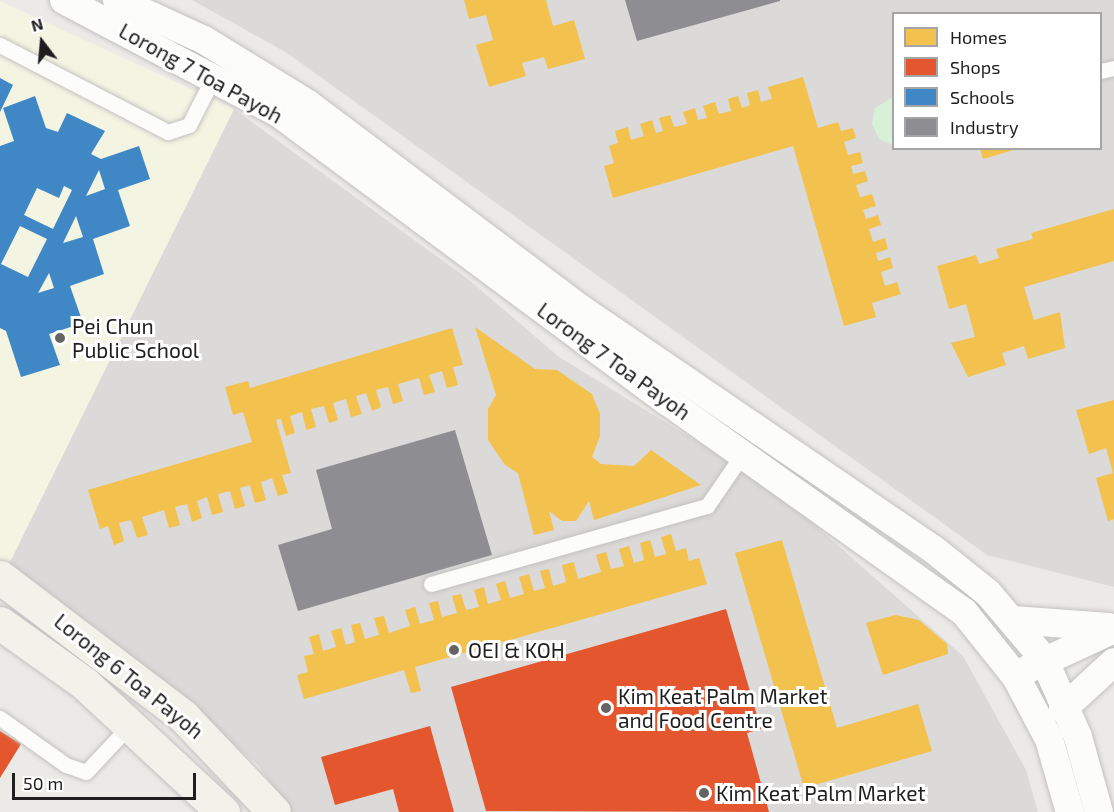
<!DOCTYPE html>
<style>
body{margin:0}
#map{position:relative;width:1114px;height:812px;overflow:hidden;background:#eceae7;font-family:"Exo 2",sans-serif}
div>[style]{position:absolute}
.residential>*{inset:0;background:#dbdad8}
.education>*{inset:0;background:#f4f4e3}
.park>*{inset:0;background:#d7f0d8}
.homes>*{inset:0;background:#f2c14e}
.shops>*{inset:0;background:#e4572e}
.schools>*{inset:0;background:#3f88c5}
.industry>*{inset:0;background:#8d8d92}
.roads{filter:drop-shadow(0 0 2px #c3c2c1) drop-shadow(0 0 2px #c3c2c1)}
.service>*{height:15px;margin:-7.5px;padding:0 7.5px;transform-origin:7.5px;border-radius:7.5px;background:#fcfcfb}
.minor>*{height:28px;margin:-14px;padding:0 14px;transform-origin:14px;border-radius:14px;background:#fcfcfb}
.secondary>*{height:33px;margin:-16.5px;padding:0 16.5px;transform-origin:16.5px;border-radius:16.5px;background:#f2f2eb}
.dots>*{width:16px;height:16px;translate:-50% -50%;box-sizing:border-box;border:3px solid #fff;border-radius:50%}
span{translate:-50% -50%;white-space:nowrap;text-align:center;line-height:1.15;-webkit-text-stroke:6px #fff;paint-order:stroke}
.street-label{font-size:21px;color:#1e1e1e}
.poi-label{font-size:21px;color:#1e1e1e}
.left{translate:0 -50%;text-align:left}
.legend{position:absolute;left:892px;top:12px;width:210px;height:138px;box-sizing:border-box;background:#fff;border:2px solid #a5a5a5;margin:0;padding:8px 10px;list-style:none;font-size:18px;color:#1e1e1e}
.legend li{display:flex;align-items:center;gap:12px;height:30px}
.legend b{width:30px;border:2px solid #a5a5a5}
.north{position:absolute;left:12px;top:12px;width:60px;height:60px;-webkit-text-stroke:4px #fff;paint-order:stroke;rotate:344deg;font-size:16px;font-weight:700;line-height:24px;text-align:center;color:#1e1e1e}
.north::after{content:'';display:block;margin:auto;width:21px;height:27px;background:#1e1e1e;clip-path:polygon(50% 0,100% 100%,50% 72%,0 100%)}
.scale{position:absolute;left:12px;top:773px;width:184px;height:27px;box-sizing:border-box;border:3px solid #1e1e1e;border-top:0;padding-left:8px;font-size:18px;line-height:21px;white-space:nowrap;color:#1e1e1e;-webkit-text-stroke:4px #fff;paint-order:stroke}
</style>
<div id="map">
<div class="residential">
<div style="clip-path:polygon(evenodd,192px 0,1114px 0,1114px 587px,987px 555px,287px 53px,192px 0,894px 14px,1100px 14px,1100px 148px,894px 148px,894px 14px)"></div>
<div style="clip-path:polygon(234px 109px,468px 279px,559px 357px,773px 488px,963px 656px,1026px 770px,1038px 812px,291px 812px,258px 765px,100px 631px,6px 570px)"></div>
</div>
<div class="education">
<div style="clip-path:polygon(0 1px,234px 109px,6px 570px,0 567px)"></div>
</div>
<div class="park">
<div style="clip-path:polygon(893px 97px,894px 97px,893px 145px,879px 139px,872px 124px,875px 108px)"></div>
</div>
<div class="homes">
<div style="clip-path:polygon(464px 0,546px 0,553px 26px,574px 20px,585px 59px,548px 69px,544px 57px,522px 63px,526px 76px,489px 87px,476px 45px,493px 40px,486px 15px,469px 19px)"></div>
<div style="clip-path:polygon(803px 77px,818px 128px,838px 122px,841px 131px,853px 128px,856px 138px,844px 142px,848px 155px,860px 152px,863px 163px,851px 166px,853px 174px,865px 171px,868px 181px,856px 185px,860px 197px,872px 194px,876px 206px,863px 210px,866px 219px,878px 215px,881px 225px,869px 229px,873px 242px,885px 238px,888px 249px,876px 253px,878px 261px,890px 257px,893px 268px,881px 272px,885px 286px,897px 282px,901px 294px,872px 303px,876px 317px,844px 326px,793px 146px,613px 198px,604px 166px,614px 163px,609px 146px,618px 143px,615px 131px,628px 127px,631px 140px,644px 136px,640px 124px,652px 120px,656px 133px,663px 131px,659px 118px,670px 115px,674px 127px,687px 124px,683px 112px,695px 108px,698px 120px,707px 118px,703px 106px,715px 102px,719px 114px,731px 111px,728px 99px,738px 96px,742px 108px,750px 105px,747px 93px,758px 90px,761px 102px,772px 99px,768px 87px)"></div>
<div style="clip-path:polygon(980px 148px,1017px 148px,1017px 149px,983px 159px)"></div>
<div style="clip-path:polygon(1114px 209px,1114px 261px,1024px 287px,1034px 320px,1060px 312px,1065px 348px,1028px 359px,1024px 346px,1002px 353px,1006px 365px,968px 377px,951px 343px,975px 337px,966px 304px,949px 309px,937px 266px,976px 255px,979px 264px,999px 258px,996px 249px,1033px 239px,1031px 233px)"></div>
<div style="clip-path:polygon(475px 327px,535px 369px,557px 370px,592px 394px,600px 414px,600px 436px,592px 457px,601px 464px,634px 466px,651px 450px,701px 485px,594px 520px,589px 501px,576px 521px,562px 521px,549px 511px,554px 530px,534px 535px,518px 473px,505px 465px,488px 440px,488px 409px,496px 395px)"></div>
<div style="clip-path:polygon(452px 328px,463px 365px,453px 367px,458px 385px,447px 388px,442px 371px,429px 375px,435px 392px,424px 395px,419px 378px,398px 384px,403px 401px,393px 404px,388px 387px,376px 390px,381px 407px,372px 411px,366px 393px,356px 396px,362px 414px,351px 417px,346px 399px,333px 403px,338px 420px,329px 423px,324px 406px,311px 409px,316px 427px,306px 430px,302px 412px,290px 416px,295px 433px,286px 436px,281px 419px,276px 420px,291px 473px,282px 475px,288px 493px,278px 496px,272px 478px,261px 482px,266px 500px,255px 503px,250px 485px,240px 488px,245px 506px,235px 509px,230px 491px,218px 494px,223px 512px,212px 515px,207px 497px,197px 501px,202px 518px,192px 522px,187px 504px,175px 507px,180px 525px,169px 528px,164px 510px,142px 517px,148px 535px,137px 538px,131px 520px,119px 523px,124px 541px,114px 545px,108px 526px,100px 529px,88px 490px,252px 442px,243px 412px,233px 415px,225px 387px,248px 381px,250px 388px)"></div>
<div style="clip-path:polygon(1114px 400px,1114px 519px,1108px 521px,1096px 478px,1113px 473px,1106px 448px,1089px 454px,1076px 410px)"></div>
<div style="clip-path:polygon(671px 534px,676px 551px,686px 548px,689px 561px,699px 558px,707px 584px,415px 667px,421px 691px,411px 693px,404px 670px,304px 699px,297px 675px,308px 672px,304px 656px,314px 654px,309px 637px,319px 634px,323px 651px,336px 647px,331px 631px,341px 628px,346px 645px,355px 642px,351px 625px,360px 623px,365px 639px,379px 635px,374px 618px,384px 616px,389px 633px,410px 626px,405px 610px,415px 607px,420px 624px,434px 620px,429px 603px,438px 601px,442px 617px,457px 613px,452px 596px,461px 594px,466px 610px,479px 607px,474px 590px,484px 587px,488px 604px,501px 600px,496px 584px,505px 581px,510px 598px,524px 594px,519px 577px,529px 574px,534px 591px,545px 588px,540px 571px,549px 569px,553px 586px,566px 582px,562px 565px,574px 562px,578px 579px,601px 572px,596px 555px,606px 552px,611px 569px,624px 566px,619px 549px,629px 546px,634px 563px,644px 560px,640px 543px,650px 540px,655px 557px,666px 554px,661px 537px)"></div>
<div style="clip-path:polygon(782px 540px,837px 728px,918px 704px,932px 751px,804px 788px,735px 553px)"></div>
<div style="clip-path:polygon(895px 615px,919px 620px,947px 644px,948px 654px,883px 675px,866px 623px)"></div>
</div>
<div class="shops">
<div style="clip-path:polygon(726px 609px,761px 729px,747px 733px,769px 812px,486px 811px,451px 687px)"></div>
<div style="clip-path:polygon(430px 726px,454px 812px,399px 812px,393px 789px,335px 805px,321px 757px)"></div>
<div style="clip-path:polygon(0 731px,21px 744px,0 778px)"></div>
</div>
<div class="schools">
<div style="clip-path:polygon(0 78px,13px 85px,0 112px)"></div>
<div style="clip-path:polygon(evenodd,35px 96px,46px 128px,58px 132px,67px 113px,105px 131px,91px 154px,101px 159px,139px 146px,150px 179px,118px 190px,130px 226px,93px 239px,104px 274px,70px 286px,83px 323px,49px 334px,60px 365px,21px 377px,6px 331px,0 328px,0 146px,14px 141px,3px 108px,35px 96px,99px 170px,105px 189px,86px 196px,99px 170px,35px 96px,64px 186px,72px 190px,53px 229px,24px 215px,37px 188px,59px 198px,64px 186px,35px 96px,76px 216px,83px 237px,63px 243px,76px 216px,35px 96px,20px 226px,47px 239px,28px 277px,1px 264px,20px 226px,35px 96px,49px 273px,54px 288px,38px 293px,49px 273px)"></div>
</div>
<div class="industry">
<div style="clip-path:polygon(625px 0,780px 0,780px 1px,637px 41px)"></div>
<div style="clip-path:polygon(455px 430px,492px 555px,298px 611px,278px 545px,332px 529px,316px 470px)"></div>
</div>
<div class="roads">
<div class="service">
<div style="left:0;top:45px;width:189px;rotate:27.4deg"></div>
<div style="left:168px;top:132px;width:22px;rotate:-18deg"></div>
<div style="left:189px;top:125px;width:55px;rotate:-63deg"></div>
<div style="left:1100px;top:71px;width:14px;rotate:-12deg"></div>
<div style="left:431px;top:584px;width:287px;rotate:-15.8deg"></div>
<div style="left:707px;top:506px;width:65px;rotate:-55.6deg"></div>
<div style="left:0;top:718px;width:81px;rotate:35.5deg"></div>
<div style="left:66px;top:765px;width:21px;rotate:19deg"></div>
<div style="left:86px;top:772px;width:63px;rotate:-46.9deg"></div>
</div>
<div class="minor">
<div style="left:64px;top:0;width:244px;rotate:27.8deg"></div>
<div style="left:280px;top:114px;width:482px;rotate:36.6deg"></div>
<div style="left:667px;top:401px;width:364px;rotate:35.4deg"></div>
<div style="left:964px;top:612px;width:83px;rotate:51.3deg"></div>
<div style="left:1016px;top:677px;width:70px;rotate:62deg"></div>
<div style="left:1049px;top:739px;width:76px;rotate:74deg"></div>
<div style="left:117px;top:0;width:96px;rotate:24.7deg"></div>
<div style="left:204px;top:40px;width:122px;rotate:31.6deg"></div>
<div style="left:308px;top:104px;width:341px;rotate:36.9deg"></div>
<div style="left:581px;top:309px;width:426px;rotate:34.3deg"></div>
<div style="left:933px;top:549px;width:70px;rotate:38.7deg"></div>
<div style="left:988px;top:593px;width:87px;rotate:49.7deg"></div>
<div style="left:1044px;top:659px;width:85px;rotate:66.4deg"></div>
<div style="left:1078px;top:737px;width:78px;rotate:74.4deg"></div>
<div style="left:1013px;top:620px;width:96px;rotate:4.2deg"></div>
<div style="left:1028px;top:669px;width:95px;rotate:-24.9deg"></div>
<div style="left:1063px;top:709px;width:69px;rotate:-42.7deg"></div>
</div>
<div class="secondary">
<div style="left:0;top:577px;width:230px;rotate:37.2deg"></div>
<div style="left:183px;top:716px;width:132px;rotate:46.5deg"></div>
<div style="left:0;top:623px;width:103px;rotate:35.5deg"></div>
<div style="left:84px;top:683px;width:190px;rotate:42.9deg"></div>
</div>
</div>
<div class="dots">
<div style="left:60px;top:338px;background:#666564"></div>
<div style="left:454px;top:650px;background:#666564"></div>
<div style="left:606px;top:708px;background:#666564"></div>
<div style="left:704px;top:793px;background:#666564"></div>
</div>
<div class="street-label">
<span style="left:201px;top:73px;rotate:29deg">Lorong 7 Toa Payoh</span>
<span style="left:614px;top:361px;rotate:36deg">Lorong 7 Toa Payoh</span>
<span style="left:129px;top:676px;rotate:39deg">Lorong 6 Toa Payoh</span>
</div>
<div class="poi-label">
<span class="left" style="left:72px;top:338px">Pei Chun<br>Public School</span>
<span class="left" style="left:468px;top:650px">OEI &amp; KOH</span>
<span class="left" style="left:618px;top:708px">Kim Keat Palm Market<br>and Food Centre</span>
<span class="left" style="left:716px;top:793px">Kim Keat Palm Market</span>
</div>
<ul class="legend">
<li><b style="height:16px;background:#f2c14e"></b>Homes</li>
<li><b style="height:16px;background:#e4572e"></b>Shops</li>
<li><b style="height:16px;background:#3f88c5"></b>Schools</li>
<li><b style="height:16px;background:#8d8d92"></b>Industry</li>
</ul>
<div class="north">N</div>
<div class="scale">50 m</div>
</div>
